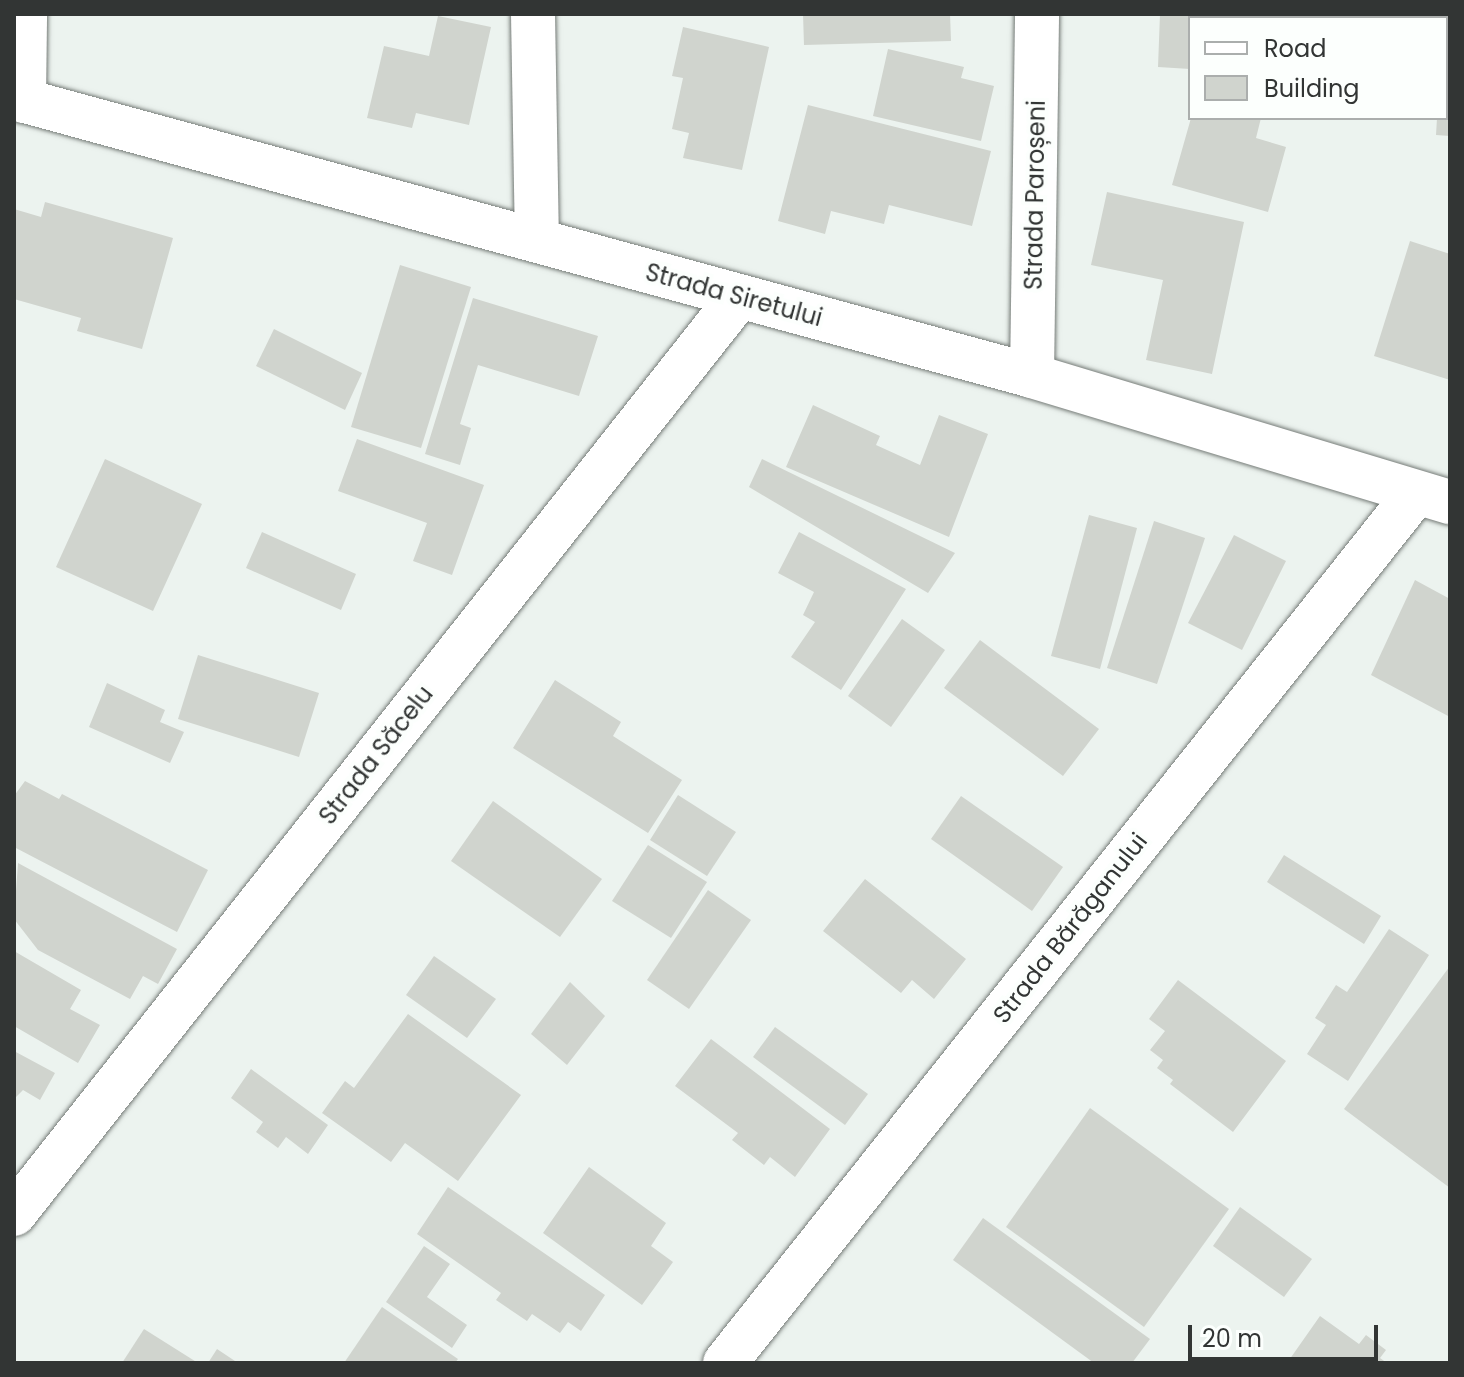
<!DOCTYPE html>
<meta charset="utf-8">
<style>
body{margin:0}
#map{position:relative;width:1464px;height:1377px;overflow:hidden;background:#ecf3ef;font-family:Poppins,sans-serif}
div>[style]{position:absolute}
.building>*{inset:0;background:#d0d4ce}
.roads{filter:drop-shadow(0 0 2px #767c78) drop-shadow(0 0 2px #767c78)}
.street>*{height:44px;margin:-22px;padding:0 22px;transform-origin:22px;border-radius:22px;background:#fff}
.secondary>*{height:44px;margin:-22px;padding:0 22px;transform-origin:22px;border-radius:22px;background:#fff}
span{translate:-50% -50%;white-space:nowrap;text-align:center;line-height:1.15;-webkit-text-stroke:8px #fcfffd;paint-order:stroke}
.street-label{font-size:24px;color:#323534}
.frame{position:absolute;inset:0;border:16px solid #323534;pointer-events:none}
.legend{position:absolute;left:1188px;top:16px;width:260px;height:104px;box-sizing:border-box;background:#fcfffd;border:2px solid #abaead;margin:0;padding:10px 14px;list-style:none;font-size:24px;color:#323534}
.legend li{display:flex;align-items:center;gap:16px;height:40px}
.legend b{width:40px;border:2px solid #abaead}
.scale{position:absolute;left:1188px;top:1325px;width:190px;height:36px;box-sizing:border-box;border:4px solid #323534;border-top:0;padding-left:10px;font-size:24px;line-height:28px;white-space:nowrap;color:#323534;-webkit-text-stroke:6px #fcfffd;paint-order:stroke}
</style>
<div id="map">
<div class="building">
<div style="clip-path:polygon(803px 14px,950px 14px,951px 41px,804px 45px)"></div>
<div style="clip-path:polygon(1160px 14px,1262px 14px,1190px 18px,1190px 69px,1158px 67px)"></div>
<div style="clip-path:polygon(1446px 14px,1450px 14px,1450px 136px,1436px 135px,1437px 118px,1446px 118px)"></div>
<div style="clip-path:polygon(438px 16px,491px 27px,469px 125px,416px 113px,412px 128px,367px 118px,384px 46px,429px 56px)"></div>
<div style="clip-path:polygon(683px 27px,769px 47px,742px 170px,683px 158px,689px 133px,672px 129px,683px 78px,672px 76px)"></div>
<div style="clip-path:polygon(888px 49px,964px 67px,961px 78px,994px 86px,981px 141px,873px 116px)"></div>
<div style="clip-path:polygon(808px 105px,991px 151px,972px 226px,889px 205px,884px 224px,831px 211px,825px 234px,778px 221px)"></div>
<div style="clip-path:polygon(1191px 118px,1261px 118px,1256px 138px,1286px 147px,1268px 212px,1172px 185px)"></div>
<div style="clip-path:polygon(1107px 192px,1244px 222px,1212px 374px,1146px 360px,1163px 280px,1091px 265px)"></div>
<div style="clip-path:polygon(45px 202px,173px 238px,142px 349px,77px 331px,81px 318px,14px 299px,14px 209px,41px 217px)"></div>
<div style="clip-path:polygon(1410px 241px,1450px 254px,1450px 380px,1374px 356px)"></div>
<div style="clip-path:polygon(400px 265px,471px 287px,421px 448px,351px 427px)"></div>
<div style="clip-path:polygon(473px 298px,598px 336px,579px 396px,478px 365px,460px 424px,471px 428px,460px 465px,425px 454px)"></div>
<div style="clip-path:polygon(274px 329px,362px 373px,345px 410px,256px 366px)"></div>
<div style="clip-path:polygon(813px 405px,880px 436px,876px 445px,920px 465px,939px 415px,988px 434px,949px 537px,786px 467px)"></div>
<div style="clip-path:polygon(357px 439px,484px 485px,452px 575px,413px 561px,427px 523px,338px 491px)"></div>
<div style="clip-path:polygon(105px 459px,202px 504px,153px 611px,56px 567px)"></div>
<div style="clip-path:polygon(762px 459px,955px 553px,928px 593px,749px 487px)"></div>
<div style="clip-path:polygon(1089px 515px,1137px 528px,1100px 669px,1051px 656px)"></div>
<div style="clip-path:polygon(1154px 521px,1205px 538px,1157px 684px,1107px 668px)"></div>
<div style="clip-path:polygon(262px 532px,356px 574px,341px 610px,246px 568px)"></div>
<div style="clip-path:polygon(799px 532px,906px 589px,841px 690px,791px 657px,815px 622px,803px 615px,814px 592px,778px 573px)"></div>
<div style="clip-path:polygon(1234px 535px,1286px 561px,1242px 650px,1188px 623px)"></div>
<div style="clip-path:polygon(1415px 580px,1450px 599px,1450px 717px,1371px 675px)"></div>
<div style="clip-path:polygon(902px 619px,945px 650px,891px 727px,848px 696px)"></div>
<div style="clip-path:polygon(980px 640px,1099px 729px,1063px 776px,944px 688px)"></div>
<div style="clip-path:polygon(198px 655px,319px 693px,299px 757px,178px 719px)"></div>
<div style="clip-path:polygon(555px 680px,621px 722px,613px 736px,682px 780px,648px 833px,513px 748px)"></div>
<div style="clip-path:polygon(107px 683px,165px 710px,160px 722px,184px 732px,170px 763px,89px 727px)"></div>
<div style="clip-path:polygon(25px 781px,59px 799px,62px 794px,208px 870px,177px 932px,14px 847px,14px 796px)"></div>
<div style="clip-path:polygon(678px 795px,736px 832px,707px 876px,650px 840px)"></div>
<div style="clip-path:polygon(961px 796px,1063px 867px,1032px 911px,931px 839px)"></div>
<div style="clip-path:polygon(493px 801px,602px 879px,560px 937px,451px 861px)"></div>
<div style="clip-path:polygon(648px 845px,707px 882px,671px 938px,612px 901px)"></div>
<div style="clip-path:polygon(1284px 855px,1381px 916px,1364px 944px,1267px 882px)"></div>
<div style="clip-path:polygon(18px 863px,177px 949px,158px 984px,143px 976px,130px 999px,38px 950px,14px 919px)"></div>
<div style="clip-path:polygon(865px 879px,966px 959px,934px 999px,912px 980px,901px 993px,823px 931px)"></div>
<div style="clip-path:polygon(708px 890px,751px 920px,689px 1009px,647px 980px)"></div>
<div style="clip-path:polygon(1389px 929px,1429px 955px,1348px 1081px,1307px 1054px,1326px 1025px,1315px 1018px,1336px 985px,1347px 992px)"></div>
<div style="clip-path:polygon(14px 951px,81px 990px,70px 1009px,100px 1025px,78px 1063px,14px 1026px)"></div>
<div style="clip-path:polygon(434px 956px,496px 999px,467px 1038px,406px 995px)"></div>
<div style="clip-path:polygon(1450px 966px,1450px 1188px,1344px 1109px)"></div>
<div style="clip-path:polygon(1178px 980px,1286px 1061px,1233px 1132px,1170px 1084px,1173px 1080px,1157px 1068px,1163px 1060px,1150px 1050px,1165px 1031px,1149px 1019px)"></div>
<div style="clip-path:polygon(570px 982px,605px 1016px,567px 1065px,531px 1034px)"></div>
<div style="clip-path:polygon(408px 1014px,521px 1095px,458px 1181px,405px 1143px,391px 1162px,322px 1113px,345px 1081px,354px 1088px)"></div>
<div style="clip-path:polygon(775px 1027px,868px 1094px,845px 1125px,753px 1057px)"></div>
<div style="clip-path:polygon(711px 1039px,830px 1129px,795px 1177px,770px 1157px,764px 1165px,732px 1140px,738px 1133px,675px 1086px)"></div>
<div style="clip-path:polygon(14px 1051px,55px 1073px,40px 1100px,23px 1090px,14px 1099px)"></div>
<div style="clip-path:polygon(251px 1069px,328px 1125px,308px 1154px,286px 1137px,278px 1148px,256px 1132px,263px 1122px,231px 1098px)"></div>
<div style="clip-path:polygon(1090px 1108px,1229px 1209px,1144px 1327px,1006px 1227px)"></div>
<div style="clip-path:polygon(589px 1167px,666px 1223px,651px 1246px,673px 1262px,642px 1305px,543px 1233px)"></div>
<div style="clip-path:polygon(448px 1187px,605px 1295px,581px 1331px,568px 1322px,560px 1333px,532px 1314px,527px 1321px,496px 1300px,501px 1293px,417px 1234px)"></div>
<div style="clip-path:polygon(1240px 1207px,1312px 1259px,1284px 1297px,1213px 1246px)"></div>
<div style="clip-path:polygon(983px 1218px,1150px 1339px,1132px 1363px,1094px 1363px,953px 1260px)"></div>
<div style="clip-path:polygon(424px 1246px,450px 1264px,427px 1297px,467px 1325px,452px 1348px,386px 1302px)"></div>
<div style="clip-path:polygon(382px 1307px,458px 1359px,455px 1363px,344px 1363px)"></div>
<div style="clip-path:polygon(1320px 1316px,1359px 1344px,1366px 1335px,1386px 1350px,1380px 1358px,1387px 1363px,1287px 1363px)"></div>
<div style="clip-path:polygon(144px 1329px,198px 1363px,122px 1363px)"></div>
<div style="clip-path:polygon(217px 1349px,238px 1363px,208px 1363px)"></div>
</div>
<div class="roads">
<div class="street">
<div style="left:533px;top:14px;width:226px;rotate:89deg"></div>
<div style="left:24px;top:101px;width:87px;rotate:-89.3deg"></div>
<div style="left:1032px;top:376px;width:362px;rotate:-89.2deg"></div>
<div style="left:14px;top:1214px;width:1169px;rotate:-51.67deg"></div>
<div style="left:725px;top:1363px;width:1111px;rotate:-51.54deg"></div>
</div>
<div class="secondary">
<div style="left:14px;top:98px;width:1055px;rotate:15.27deg"></div>
<div style="left:1032px;top:376px;width:437px;rotate:16.8deg"></div>
</div>
</div>
<div class="street-label">
<span style="left:1035px;top:195px;rotate:-89deg">Strada Paroșeni</span>
<span style="left:734px;top:295px;rotate:15deg">Strada Siretului</span>
<span style="left:376px;top:755px;rotate:-52deg">Strada Săcelu</span>
<span style="left:1070px;top:928px;rotate:-52deg">Strada Bărăganului</span>
</div>
<div class="frame"></div>
<ul class="legend">
<li><b style="height:10px;background:#fff"></b>Road</li>
<li><b style="height:22px;background:#d0d4ce"></b>Building</li>
</ul>
<div class="scale">20 m</div>
</div>
